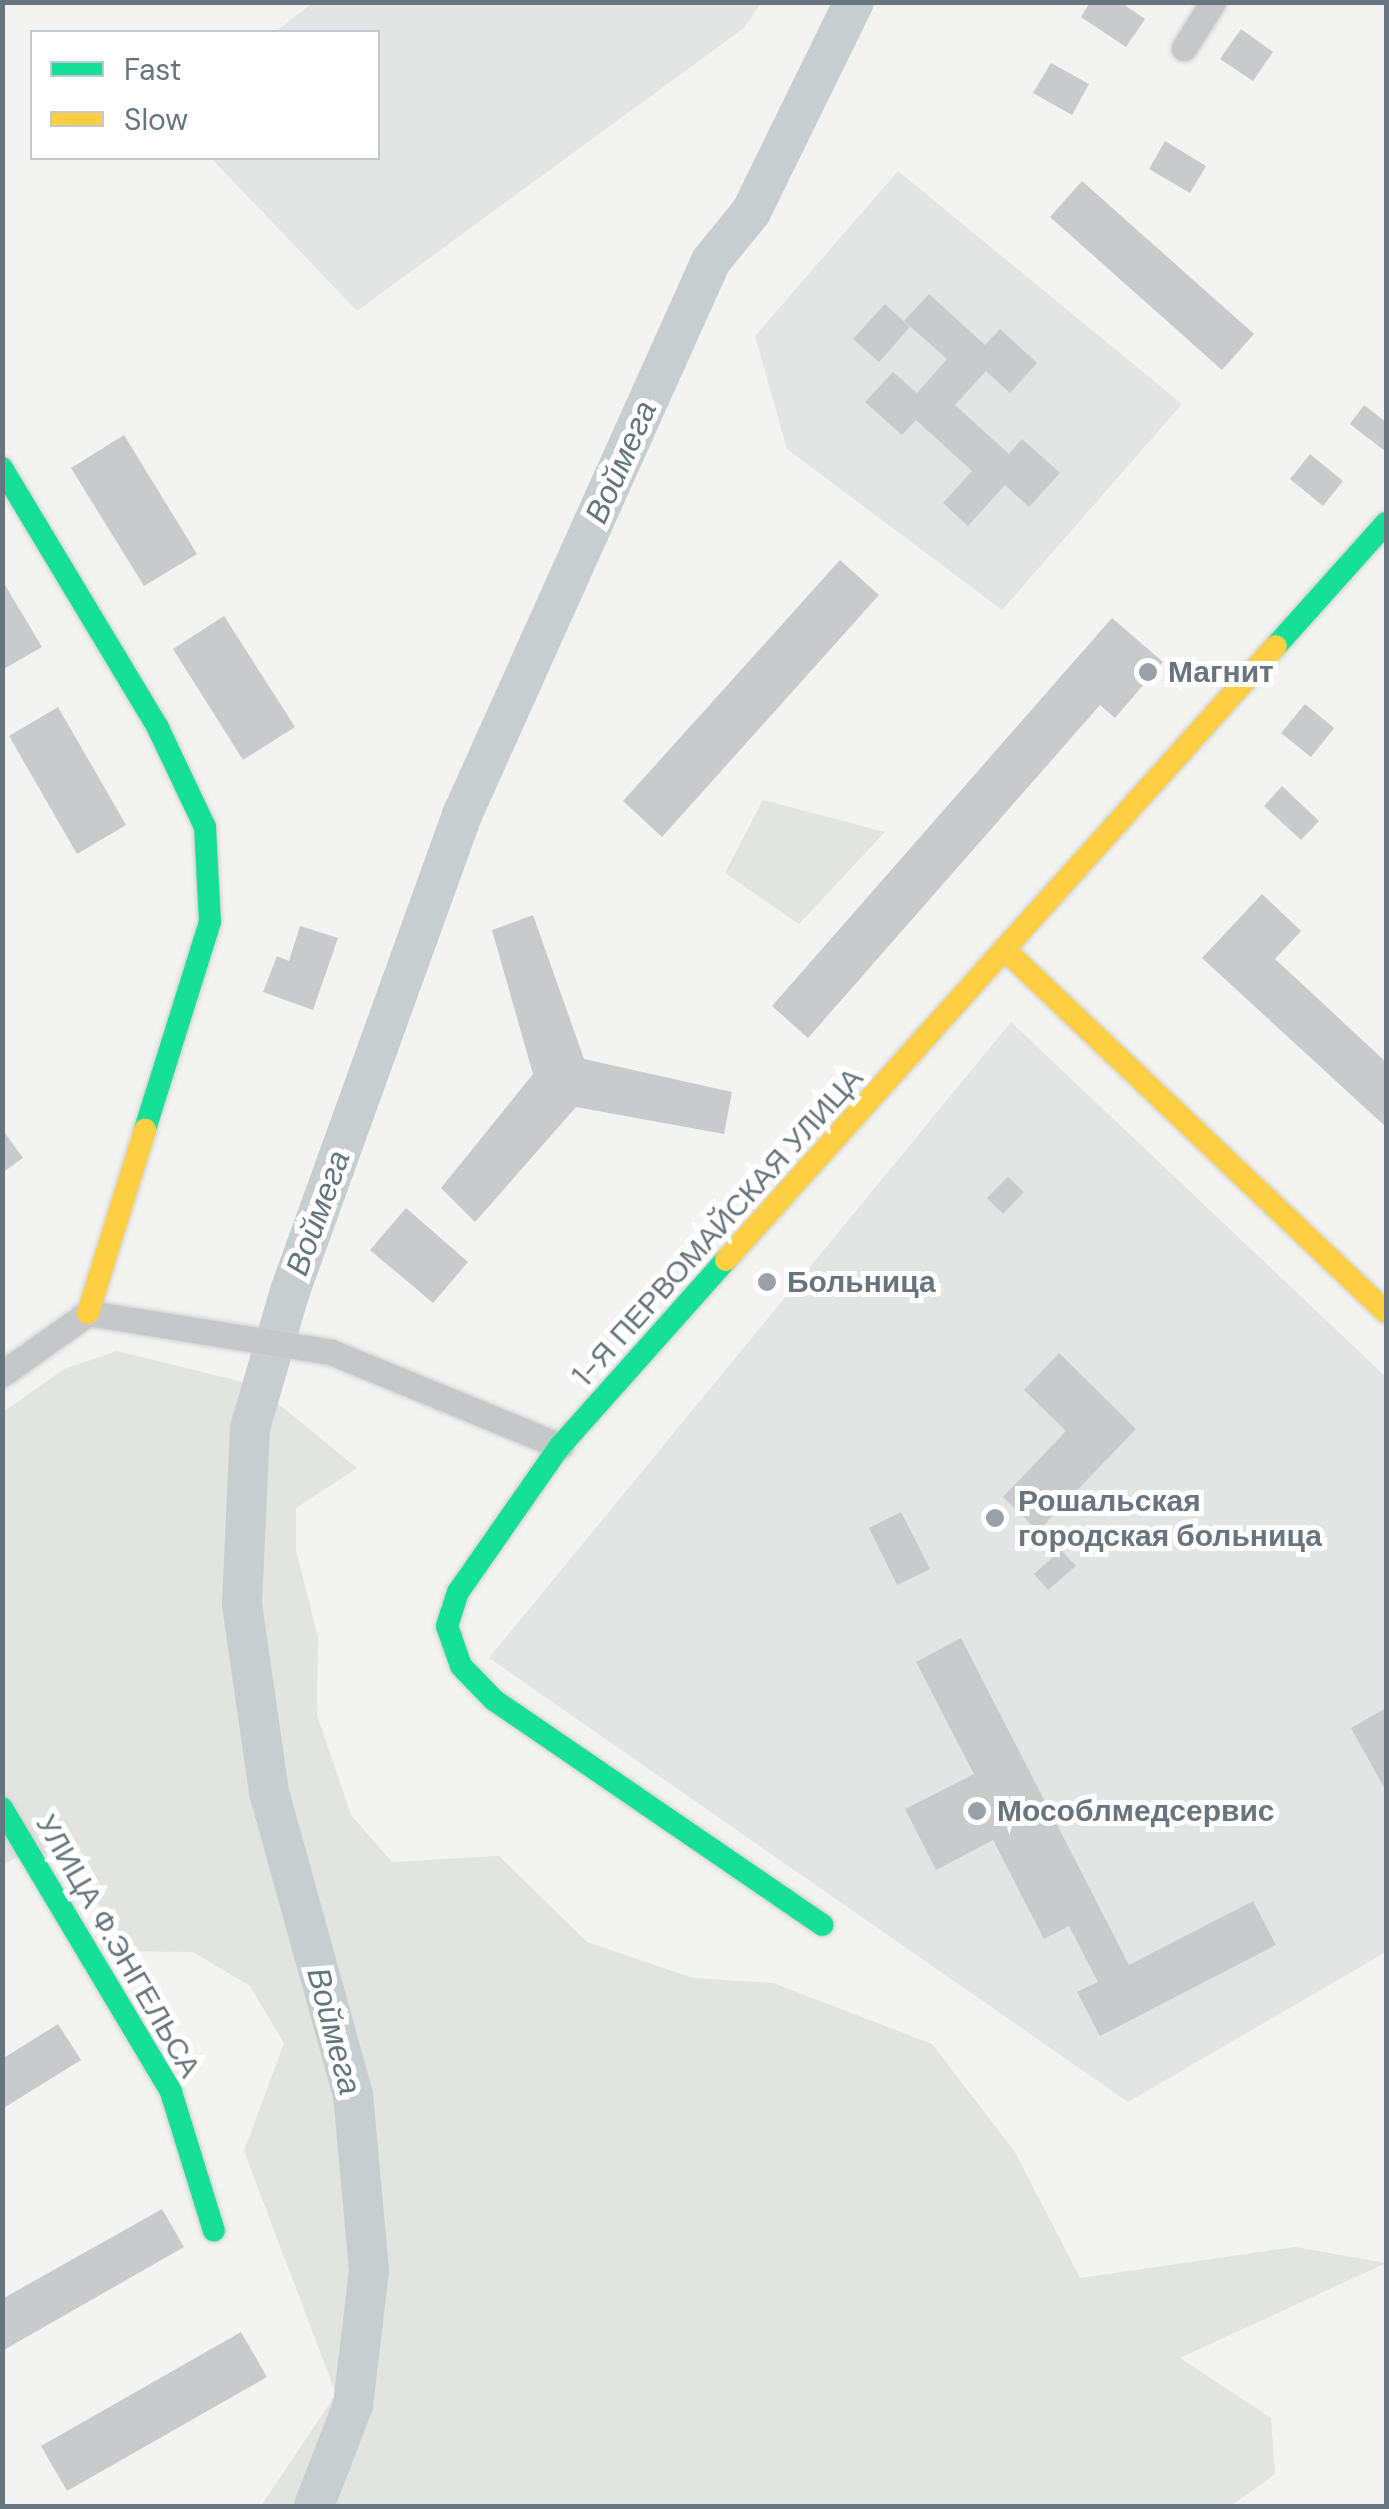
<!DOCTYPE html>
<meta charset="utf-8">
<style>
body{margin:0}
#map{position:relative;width:1389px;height:2509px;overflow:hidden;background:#f3f3f2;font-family:"DM Sans",sans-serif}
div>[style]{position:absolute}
.built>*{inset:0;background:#e3e4e4}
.green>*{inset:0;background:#e2e4e0}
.river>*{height:40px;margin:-20px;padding:0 20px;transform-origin:20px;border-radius:20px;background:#c6ced0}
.building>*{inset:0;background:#c9cacb}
.roads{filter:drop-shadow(0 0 2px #cfcfcf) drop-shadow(0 0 2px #cfcfcf)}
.street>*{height:25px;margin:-12.5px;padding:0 12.5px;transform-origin:12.5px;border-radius:12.5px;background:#c5c7c8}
.fast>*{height:22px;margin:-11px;padding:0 11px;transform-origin:11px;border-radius:11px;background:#16e098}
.slow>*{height:22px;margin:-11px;padding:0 11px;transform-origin:11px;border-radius:11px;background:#ffcf43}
.dots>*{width:28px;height:28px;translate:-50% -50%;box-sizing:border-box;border:5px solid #fff;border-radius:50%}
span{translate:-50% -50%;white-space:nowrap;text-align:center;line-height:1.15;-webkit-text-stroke:10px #fff;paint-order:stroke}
.poi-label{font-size:30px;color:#67757e;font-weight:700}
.left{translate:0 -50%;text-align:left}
.street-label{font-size:30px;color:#67757e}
.water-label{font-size:32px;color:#63767b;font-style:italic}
.frame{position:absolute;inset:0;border:5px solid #67757e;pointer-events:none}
.legend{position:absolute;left:30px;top:30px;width:350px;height:130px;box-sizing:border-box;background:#fff;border:2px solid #c2c8cb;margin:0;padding:12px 18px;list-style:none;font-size:30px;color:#67757e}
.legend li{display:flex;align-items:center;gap:20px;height:50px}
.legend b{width:50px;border:2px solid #c2c8cb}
</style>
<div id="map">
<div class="built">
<div style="clip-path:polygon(314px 2px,761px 2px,761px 3px,744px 28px,357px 311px,211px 158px,378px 158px,378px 32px,275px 32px)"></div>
<div style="clip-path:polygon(898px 171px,1182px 404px,1002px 610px,787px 449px,755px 336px)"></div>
<div style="clip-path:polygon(1011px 1022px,1386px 1377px,1386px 1952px,1128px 2102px,489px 1658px)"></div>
</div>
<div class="green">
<div style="clip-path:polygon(763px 800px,885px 832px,799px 924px,725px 873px)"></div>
<div style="clip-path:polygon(117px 1351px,255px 1385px,357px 1468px,296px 1508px,296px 1550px,318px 1637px,317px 1715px,351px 1815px,392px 1862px,499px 1856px,587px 1942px,693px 1978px,773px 1983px,932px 2044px,1015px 2152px,1080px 2278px,1295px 2247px,1386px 2263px,1180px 2358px,1271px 2418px,1275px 2474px,1231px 2506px,261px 2506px,336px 2394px,244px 2151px,284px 2043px,250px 1986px,193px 1952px,118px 1951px,80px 1859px,28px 1851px,3px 1865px,2px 1413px,64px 1369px)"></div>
</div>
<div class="river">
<div style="left:314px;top:2506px;width:108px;rotate:-68.9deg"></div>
<div style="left:353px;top:2405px;width:136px;rotate:-83.2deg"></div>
<div style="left:369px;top:2270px;width:176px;rotate:-95.2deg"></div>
<div style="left:353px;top:2095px;width:314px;rotate:-105.5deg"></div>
<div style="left:269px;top:1792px;width:190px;rotate:-98.2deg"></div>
<div style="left:242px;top:1604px;width:176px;rotate:-87.4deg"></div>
<div style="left:250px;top:1428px;width:143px;rotate:-73.7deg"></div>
<div style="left:290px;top:1291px;width:506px;rotate:-70.13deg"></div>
<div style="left:462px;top:815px;width:607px;rotate:-65.8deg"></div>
<div style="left:711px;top:261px;width:63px;rotate:-50.8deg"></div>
<div style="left:751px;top:212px;width:234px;rotate:-63.9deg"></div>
</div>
<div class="building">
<div style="clip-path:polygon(1090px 2px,1120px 2px,1145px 19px,1126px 47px,1081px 17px)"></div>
<div style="clip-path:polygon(1241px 29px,1273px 52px,1253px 81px,1220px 59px)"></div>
<div style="clip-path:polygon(1051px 63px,1089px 84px,1072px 115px,1033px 93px)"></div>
<div style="clip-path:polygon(1165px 141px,1206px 166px,1190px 193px,1149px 169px)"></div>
<div style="clip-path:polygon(1082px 181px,1254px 334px,1222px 370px,1050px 217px)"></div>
<div style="clip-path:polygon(929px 294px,985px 345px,1000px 329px,1037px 363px,1010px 393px,986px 371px,955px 405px,1009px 454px,1022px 439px,1060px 473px,1029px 507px,1005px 485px,968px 526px,943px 503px,972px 471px,916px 420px,902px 435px,865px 402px,893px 372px,917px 393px,947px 359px,904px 321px)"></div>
<div style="clip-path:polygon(885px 304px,910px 327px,879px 362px,853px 339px)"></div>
<div style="clip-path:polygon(1364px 405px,1386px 422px,1386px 452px,1350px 424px)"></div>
<div style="clip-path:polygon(124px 435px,197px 554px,144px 586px,71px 468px)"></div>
<div style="clip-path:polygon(1310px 454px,1343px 481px,1323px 506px,1290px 479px)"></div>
<div style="clip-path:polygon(840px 560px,879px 595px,662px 837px,623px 801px)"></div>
<div style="clip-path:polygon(2px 580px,42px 647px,2px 670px)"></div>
<div style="clip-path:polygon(224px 616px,295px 727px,243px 760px,173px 649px)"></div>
<div style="clip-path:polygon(1112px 618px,1163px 662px,1115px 718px,1100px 705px,808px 1038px,772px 1006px)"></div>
<div style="clip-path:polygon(1305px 704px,1334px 728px,1311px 757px,1281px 733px)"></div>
<div style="clip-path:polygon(58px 707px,126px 825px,77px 854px,9px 736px)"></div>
<div style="clip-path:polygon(1282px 786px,1319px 821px,1301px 840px,1264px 806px)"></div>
<div style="clip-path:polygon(1262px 894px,1301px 931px,1275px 959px,1386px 1062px,1386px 1127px,1202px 958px)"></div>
<div style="clip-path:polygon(533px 915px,584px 1059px,732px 1092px,724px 1134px,576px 1107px,475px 1222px,441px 1188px,533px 1074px,492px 930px)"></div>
<div style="clip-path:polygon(300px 926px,338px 938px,313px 1010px,263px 992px,277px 956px,289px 961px)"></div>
<div style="clip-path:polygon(2px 1129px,23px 1158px,2px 1173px)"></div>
<div style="clip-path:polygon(1008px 1177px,1024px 1192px,1003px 1214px,987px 1198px)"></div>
<div style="clip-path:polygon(406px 1208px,468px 1262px,433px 1303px,370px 1250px)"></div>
<div style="clip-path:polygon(1059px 1353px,1136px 1429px,1038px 1531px,1003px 1497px,1066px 1431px,1024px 1390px)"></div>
<div style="clip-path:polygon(901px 1512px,930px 1569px,897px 1585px,869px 1528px)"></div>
<div style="clip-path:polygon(1061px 1550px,1076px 1566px,1048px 1590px,1034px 1574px)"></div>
<div style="clip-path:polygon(961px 1638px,1129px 1965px,1253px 1901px,1276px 1945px,1100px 2036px,1077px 1992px,1098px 1982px,1069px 1926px,1044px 1939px,993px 1840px,936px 1870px,905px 1809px,974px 1774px,916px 1662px)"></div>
<div style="clip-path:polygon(1386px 1708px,1386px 1791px,1351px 1728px)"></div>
<div style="clip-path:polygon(58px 2024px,81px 2060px,2px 2109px,2px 2059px)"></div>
<div style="clip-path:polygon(162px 2209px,184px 2247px,2px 2351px,2px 2299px)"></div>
<div style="clip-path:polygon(241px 2332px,267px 2377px,67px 2491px,41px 2446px)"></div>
</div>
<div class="roads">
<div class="street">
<div style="left:1184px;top:48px;width:54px;rotate:-57.8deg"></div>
<div style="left:2px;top:1374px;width:105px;rotate:-35.3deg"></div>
<div style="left:88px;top:1313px;width:246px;rotate:9.1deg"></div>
<div style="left:331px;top:1352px;width:248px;rotate:22.3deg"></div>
</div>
<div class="fast">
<div style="left:2px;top:468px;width:303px;rotate:59deg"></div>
<div style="left:158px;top:728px;width:110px;rotate:64.6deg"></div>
<div style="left:205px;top:827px;width:95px;rotate:87deg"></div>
<div style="left:210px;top:922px;width:218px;rotate:107.4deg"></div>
<div style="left:1276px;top:646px;width:165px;rotate:-48.2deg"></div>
<div style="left:726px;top:1260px;width:249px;rotate:131.7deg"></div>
<div style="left:560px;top:1446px;width:178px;rotate:124.9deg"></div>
<div style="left:458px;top:1592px;width:36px;rotate:108deg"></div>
<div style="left:447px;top:1626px;width:42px;rotate:70.7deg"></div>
<div style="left:461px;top:1666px;width:47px;rotate:45.9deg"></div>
<div style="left:494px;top:1700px;width:398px;rotate:34.4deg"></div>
<div style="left:2px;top:1808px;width:330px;rotate:59.2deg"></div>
<div style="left:171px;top:2092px;width:145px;rotate:72.8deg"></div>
</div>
<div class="slow">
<div style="left:1004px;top:949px;width:527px;rotate:43.54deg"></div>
<div style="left:726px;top:1260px;width:824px;rotate:-48.15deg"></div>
<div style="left:88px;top:1313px;width:192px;rotate:-72.7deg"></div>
</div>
</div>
<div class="dots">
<div style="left:1148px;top:672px;background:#98a1a7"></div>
<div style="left:767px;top:1282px;background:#98a1a7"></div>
<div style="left:995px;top:1518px;background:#98a1a7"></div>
<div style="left:977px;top:1811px;background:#98a1a7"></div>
</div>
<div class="poi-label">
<span class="left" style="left:1168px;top:672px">Магнит</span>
<span class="left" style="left:787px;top:1282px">Больница</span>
<span class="left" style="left:1018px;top:1518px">Рошальская<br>городская больница</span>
<span class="left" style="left:997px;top:1811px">Мособлмедсервис</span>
</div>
<div class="street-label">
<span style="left:718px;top:1227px;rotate:-48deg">1-Я ПЕРВОМАЙСКАЯ УЛИЦА</span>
<span style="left:118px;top:1946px;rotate:60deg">УЛИЦА Ф.ЭНГЕЛЬСА</span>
</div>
<div class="water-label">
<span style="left:621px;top:462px;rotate:-66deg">Воймега</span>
<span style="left:318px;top:1213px;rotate:-70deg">Воймега</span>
<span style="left:334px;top:2031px;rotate:75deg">Воймега</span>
</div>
<div class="frame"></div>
<ul class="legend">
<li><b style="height:12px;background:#16e098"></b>Fast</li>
<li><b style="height:12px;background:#ffcf43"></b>Slow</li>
</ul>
</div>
